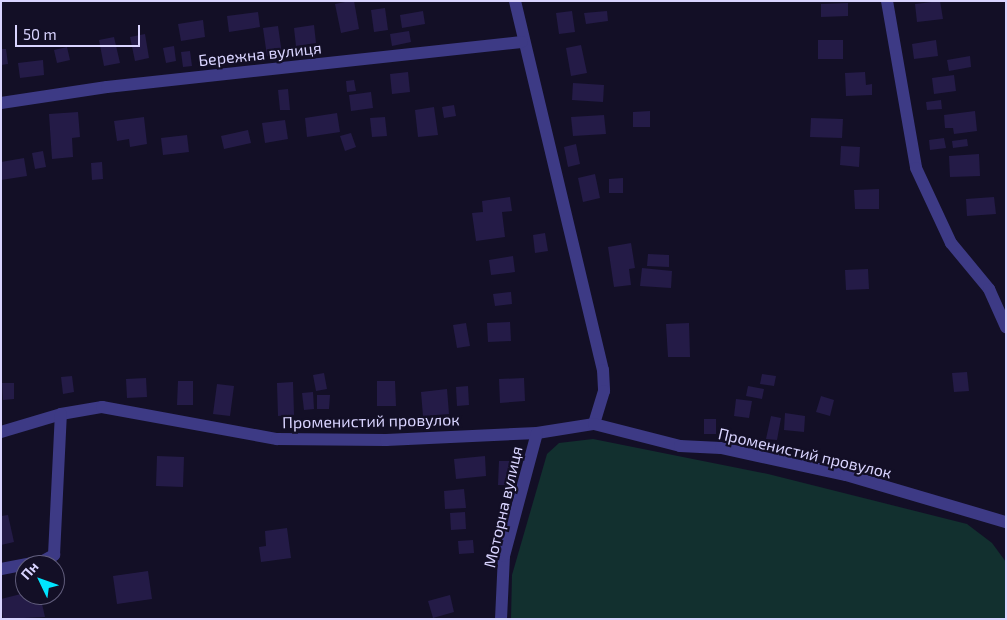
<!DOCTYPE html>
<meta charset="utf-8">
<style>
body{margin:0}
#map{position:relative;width:1007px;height:620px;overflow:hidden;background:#130f26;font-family:"Exo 2",sans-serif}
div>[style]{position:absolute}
.green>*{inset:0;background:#12302f}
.building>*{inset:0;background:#241b47}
.street>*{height:12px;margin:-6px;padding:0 6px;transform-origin:6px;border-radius:6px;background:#3d3a85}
span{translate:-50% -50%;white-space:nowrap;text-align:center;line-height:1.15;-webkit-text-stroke:4.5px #130f26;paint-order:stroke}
.street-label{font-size:16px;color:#d9d4ff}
.frame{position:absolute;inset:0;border:2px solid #d9d4ff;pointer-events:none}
.north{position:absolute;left:15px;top:555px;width:50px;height:50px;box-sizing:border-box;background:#130f26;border:1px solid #625e7d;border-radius:50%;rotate:312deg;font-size:14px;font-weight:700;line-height:20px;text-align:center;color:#d9d4ff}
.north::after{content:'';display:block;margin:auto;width:18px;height:22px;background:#00e5ff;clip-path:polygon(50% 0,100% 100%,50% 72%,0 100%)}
.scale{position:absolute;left:15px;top:25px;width:125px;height:22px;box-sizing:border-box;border:2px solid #d9d4ff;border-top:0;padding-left:6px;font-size:15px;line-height:18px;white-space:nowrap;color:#d9d4ff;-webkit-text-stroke:4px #130f26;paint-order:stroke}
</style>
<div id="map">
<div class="green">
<div style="clip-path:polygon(593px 439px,768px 474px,967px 524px,992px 543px,1006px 562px,1006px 619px,511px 619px,512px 575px,547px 454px,559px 443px)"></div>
</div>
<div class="building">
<div style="clip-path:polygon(350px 1px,354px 1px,359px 29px,341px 33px,335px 4px)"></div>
<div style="clip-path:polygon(940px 1px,943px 19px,917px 22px,915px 4px)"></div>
<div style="clip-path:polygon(848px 3px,848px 16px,821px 17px,821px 4px)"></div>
<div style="clip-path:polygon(385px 8px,388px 30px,374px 32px,371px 10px)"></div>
<div style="clip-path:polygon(423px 11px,425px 24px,402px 28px,400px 15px)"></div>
<div style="clip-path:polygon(572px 11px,575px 32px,559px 34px,556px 13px)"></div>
<div style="clip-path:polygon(607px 11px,608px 21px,586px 24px,584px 13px)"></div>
<div style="clip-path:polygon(258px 12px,260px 27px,229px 32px,227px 16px)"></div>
<div style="clip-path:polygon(203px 20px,205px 37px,181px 41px,178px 24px)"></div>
<div style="clip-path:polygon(314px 25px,316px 43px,296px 46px,294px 28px)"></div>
<div style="clip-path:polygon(278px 26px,282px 54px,267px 56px,263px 28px)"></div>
<div style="clip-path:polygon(409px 31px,411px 42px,392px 46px,390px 34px)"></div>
<div style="clip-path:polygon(145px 34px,149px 58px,135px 61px,130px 37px)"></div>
<div style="clip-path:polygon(114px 37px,120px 63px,104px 66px,99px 40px)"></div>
<div style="clip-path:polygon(818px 40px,843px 40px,843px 59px,818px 59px)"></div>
<div style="clip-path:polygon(936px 40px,938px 56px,914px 59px,912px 44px)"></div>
<div style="clip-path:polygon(581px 45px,587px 73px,571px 76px,566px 48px)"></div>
<div style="clip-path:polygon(174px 46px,176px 61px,166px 63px,163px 48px)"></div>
<div style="clip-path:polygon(67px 47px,70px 60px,57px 63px,54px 50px)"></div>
<div style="clip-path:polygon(1px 49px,6px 49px,8px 64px,1px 65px)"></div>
<div style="clip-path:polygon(190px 51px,192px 66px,183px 67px,181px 52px)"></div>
<div style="clip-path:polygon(970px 56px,971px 67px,949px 71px,947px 60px)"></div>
<div style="clip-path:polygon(43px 60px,44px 75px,20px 78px,18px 63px)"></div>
<div style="clip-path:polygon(408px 72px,410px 92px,392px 94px,390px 74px)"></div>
<div style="clip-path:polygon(865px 72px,866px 85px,872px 84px,872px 95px,846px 96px,845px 73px)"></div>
<div style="clip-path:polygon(954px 75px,956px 91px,934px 94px,932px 78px)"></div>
<div style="clip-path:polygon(354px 80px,356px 91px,347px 92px,346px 81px)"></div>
<div style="clip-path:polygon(573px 83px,604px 85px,603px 102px,572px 100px)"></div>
<div style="clip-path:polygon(288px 89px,290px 110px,280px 110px,278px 90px)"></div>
<div style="clip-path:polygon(371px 92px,373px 108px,351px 111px,349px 95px)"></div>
<div style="clip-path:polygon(941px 100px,942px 109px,927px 110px,926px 102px)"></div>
<div style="clip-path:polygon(454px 105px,456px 116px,444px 118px,442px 107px)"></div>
<div style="clip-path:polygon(434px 107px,438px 135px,418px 137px,415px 110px)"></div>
<div style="clip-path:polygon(650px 111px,650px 127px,633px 127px,633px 112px)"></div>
<div style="clip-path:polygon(975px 111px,977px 131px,954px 134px,953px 128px,945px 128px,944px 115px)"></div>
<div style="clip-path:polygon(78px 112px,80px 137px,72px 138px,73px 157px,52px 159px,49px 114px)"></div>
<div style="clip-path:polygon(337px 113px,340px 132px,307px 137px,305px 118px)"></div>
<div style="clip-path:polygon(604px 115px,606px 134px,573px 136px,571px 117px)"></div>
<div style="clip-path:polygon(144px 117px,147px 144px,130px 147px,129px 139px,117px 141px,114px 121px)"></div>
<div style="clip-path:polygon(385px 117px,387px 136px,372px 137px,370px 118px)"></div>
<div style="clip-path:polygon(811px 118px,843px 119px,842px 138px,810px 137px)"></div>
<div style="clip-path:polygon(285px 120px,288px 139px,265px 143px,262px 123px)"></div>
<div style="clip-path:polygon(248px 130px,251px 143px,224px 149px,221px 136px)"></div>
<div style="clip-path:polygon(351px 133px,356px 147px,345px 151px,340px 136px)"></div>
<div style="clip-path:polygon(187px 135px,189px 152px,163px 155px,161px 138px)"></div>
<div style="clip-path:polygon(944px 138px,946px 148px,930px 150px,929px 140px)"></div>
<div style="clip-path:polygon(967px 139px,968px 146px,953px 148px,952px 141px)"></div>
<div style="clip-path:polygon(576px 144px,580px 164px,568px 167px,564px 147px)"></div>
<div style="clip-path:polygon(841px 146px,860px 147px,859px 167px,840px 165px)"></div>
<div style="clip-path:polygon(43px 151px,46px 167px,35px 169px,32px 153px)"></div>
<div style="clip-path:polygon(979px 154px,980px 176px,950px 177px,949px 156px)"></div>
<div style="clip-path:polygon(24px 158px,27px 176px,1px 180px,1px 162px)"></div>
<div style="clip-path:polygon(102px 162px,103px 179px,92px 180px,91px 163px)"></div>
<div style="clip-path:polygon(595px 174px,600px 198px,583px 202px,578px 178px)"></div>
<div style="clip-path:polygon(623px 178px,623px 193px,609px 193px,609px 179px)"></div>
<div style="clip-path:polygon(879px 189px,879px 209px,855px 209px,854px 190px)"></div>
<div style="clip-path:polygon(510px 197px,512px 211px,502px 212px,505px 237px,476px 241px,472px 213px,483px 212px,482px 201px)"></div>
<div style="clip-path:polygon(994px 197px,996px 214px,967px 216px,966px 199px)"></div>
<div style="clip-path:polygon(545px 233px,548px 251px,535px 253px,533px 235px)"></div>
<div style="clip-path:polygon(631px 243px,635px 268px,629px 269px,631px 285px,614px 287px,608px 247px)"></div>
<div style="clip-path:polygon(648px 254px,669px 255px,669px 267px,647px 266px)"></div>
<div style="clip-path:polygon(513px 256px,515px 272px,491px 275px,489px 260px)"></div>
<div style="clip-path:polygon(642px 268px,672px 271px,671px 288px,640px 286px)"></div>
<div style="clip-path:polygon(868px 269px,869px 289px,846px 290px,845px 270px)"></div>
<div style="clip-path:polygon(511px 292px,512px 304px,495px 306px,493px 294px)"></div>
<div style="clip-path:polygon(510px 322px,511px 341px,488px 342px,487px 323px)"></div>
<div style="clip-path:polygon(466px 323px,470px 346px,457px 348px,453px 325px)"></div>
<div style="clip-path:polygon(689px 323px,690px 357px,668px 357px,666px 324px)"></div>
<div style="clip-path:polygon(967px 372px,969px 391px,954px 392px,952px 373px)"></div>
<div style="clip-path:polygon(324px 373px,327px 389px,316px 391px,313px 375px)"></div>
<div style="clip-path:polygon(762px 374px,776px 376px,774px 386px,760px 384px)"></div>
<div style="clip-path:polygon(72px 376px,74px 392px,63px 394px,61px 377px)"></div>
<div style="clip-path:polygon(146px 378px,147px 397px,127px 398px,126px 379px)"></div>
<div style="clip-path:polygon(524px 378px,525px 401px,500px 403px,499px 379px)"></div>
<div style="clip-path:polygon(178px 381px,193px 381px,193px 405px,177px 405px)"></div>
<div style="clip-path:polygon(377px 381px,395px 381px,396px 406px,377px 406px)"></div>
<div style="clip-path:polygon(293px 382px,294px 415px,278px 416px,277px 383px)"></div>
<div style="clip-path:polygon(2px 383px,14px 383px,14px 399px,3px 400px)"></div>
<div style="clip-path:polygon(217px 384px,234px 386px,230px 416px,213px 414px)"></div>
<div style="clip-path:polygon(468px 386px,469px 405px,457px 406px,456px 387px)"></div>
<div style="clip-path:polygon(748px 386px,764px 389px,762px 399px,746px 396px)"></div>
<div style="clip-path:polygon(447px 389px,449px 414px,423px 416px,421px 392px)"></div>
<div style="clip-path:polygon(313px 392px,314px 409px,304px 410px,302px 393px)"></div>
<div style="clip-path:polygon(317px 395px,330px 395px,329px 409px,317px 409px)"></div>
<div style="clip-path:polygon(821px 396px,834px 400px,830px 416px,816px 412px)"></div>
<div style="clip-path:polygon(736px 399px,752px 401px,749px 418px,734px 416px)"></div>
<div style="clip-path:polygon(785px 413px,805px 416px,804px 432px,784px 430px)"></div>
<div style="clip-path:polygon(771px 416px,781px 418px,777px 440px,766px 439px)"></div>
<div style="clip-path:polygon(704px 419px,716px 419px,716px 434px,704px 434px)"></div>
<div style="clip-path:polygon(157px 456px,184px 457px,183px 487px,156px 486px)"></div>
<div style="clip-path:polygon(485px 456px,486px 476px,456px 479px,454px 459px)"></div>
<div style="clip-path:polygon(499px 461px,512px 461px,511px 485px,498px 485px)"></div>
<div style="clip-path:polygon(464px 489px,466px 508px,445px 509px,444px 491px)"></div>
<div style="clip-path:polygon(465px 512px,466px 529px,451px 530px,450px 513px)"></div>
<div style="clip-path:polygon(8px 515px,14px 542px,1px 545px,1px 516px)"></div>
<div style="clip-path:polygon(287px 528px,291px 558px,261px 562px,259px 547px,266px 546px,265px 531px)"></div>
<div style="clip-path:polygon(473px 540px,474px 553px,459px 554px,458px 541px)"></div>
<div style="clip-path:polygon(148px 571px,152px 599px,117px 604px,113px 576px)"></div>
<div style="clip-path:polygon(25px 593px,40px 595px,45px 617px,3px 619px,1px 599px)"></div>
<div style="clip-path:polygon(450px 595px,454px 612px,433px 618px,428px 601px)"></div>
</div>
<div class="street">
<div style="left:515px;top:1px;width:379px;rotate:76.6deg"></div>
<div style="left:603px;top:370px;width:21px;rotate:87deg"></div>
<div style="left:604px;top:391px;width:34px;rotate:107deg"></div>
<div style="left:887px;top:1px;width:169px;rotate:80.1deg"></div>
<div style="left:916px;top:168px;width:83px;rotate:65deg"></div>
<div style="left:951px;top:243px;width:60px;rotate:50.4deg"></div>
<div style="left:989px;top:289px;width:42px;rotate:65.9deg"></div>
<div style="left:1px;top:103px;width:107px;rotate:-8.6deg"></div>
<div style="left:107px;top:87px;width:417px;rotate:-6.2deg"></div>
<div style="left:1px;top:432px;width:63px;rotate:-16.7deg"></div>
<div style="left:61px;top:414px;width:42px;rotate:-9.7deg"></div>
<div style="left:102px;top:407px;width:178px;rotate:10.4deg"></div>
<div style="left:277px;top:439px;width:109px;rotate:0.5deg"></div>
<div style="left:386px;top:440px;width:151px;rotate:-2.7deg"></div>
<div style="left:537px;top:433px;width:58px;rotate:-9deg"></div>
<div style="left:594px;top:424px;width:89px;rotate:14.3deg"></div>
<div style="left:680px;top:446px;width:41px;rotate:2.8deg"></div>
<div style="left:721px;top:448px;width:128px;rotate:12.2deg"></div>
<div style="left:846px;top:475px;width:167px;rotate:16.4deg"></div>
<div style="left:1px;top:569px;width:43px;rotate:-10.8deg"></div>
<div style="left:43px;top:561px;width:13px;rotate:-29deg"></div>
<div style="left:54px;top:555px;width:141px;rotate:-87.2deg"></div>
<div style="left:501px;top:619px;width:63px;rotate:-87.3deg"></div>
<div style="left:504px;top:556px;width:127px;rotate:-75deg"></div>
</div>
<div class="street-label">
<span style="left:260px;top:54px;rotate:-6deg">Бережна вулиця</span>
<span style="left:371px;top:421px;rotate:-1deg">Променистий провулок</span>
<span style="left:805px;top:453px;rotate:13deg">Променистий провулок</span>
<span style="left:503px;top:507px;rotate:-77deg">Моторна вулиця</span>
</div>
<div class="frame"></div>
<div class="north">Пн</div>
<div class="scale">50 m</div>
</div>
